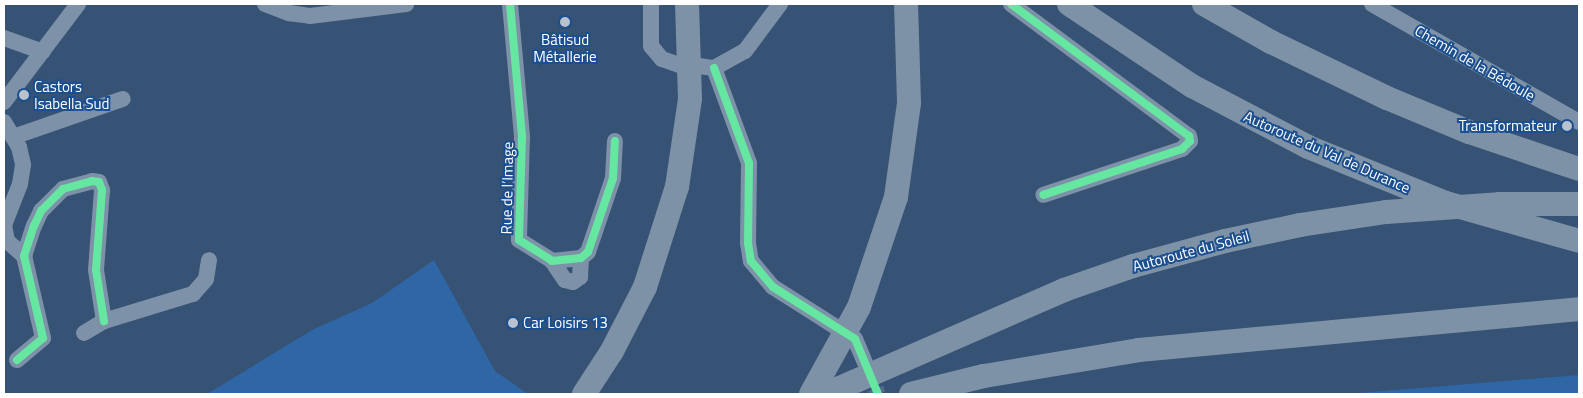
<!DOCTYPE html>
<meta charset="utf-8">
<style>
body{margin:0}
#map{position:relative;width:1583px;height:398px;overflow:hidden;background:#365274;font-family:"Titillium Web",sans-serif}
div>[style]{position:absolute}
.green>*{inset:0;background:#2f66a5}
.minor-tunnel>*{height:16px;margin-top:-8px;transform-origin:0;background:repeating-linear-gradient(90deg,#546c89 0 16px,transparent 0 24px)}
.minor>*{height:16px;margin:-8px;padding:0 8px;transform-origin:8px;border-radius:8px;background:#7d92a8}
.highway>*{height:24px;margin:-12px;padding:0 12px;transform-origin:12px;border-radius:12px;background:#7e92a7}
.cycleway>*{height:8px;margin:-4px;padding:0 4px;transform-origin:4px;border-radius:4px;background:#66e7a1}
.dots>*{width:14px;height:14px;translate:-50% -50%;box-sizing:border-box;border:2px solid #1b4f8f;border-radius:50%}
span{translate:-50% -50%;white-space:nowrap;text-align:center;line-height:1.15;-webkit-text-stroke:4px #1b4f8f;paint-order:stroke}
.poi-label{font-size:15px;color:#fff}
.left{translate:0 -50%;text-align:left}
.right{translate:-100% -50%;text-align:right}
.street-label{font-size:15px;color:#fff}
.frame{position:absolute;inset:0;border:5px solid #fff;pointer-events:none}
</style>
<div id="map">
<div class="green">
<div style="clip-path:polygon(434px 260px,495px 371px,528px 394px,207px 394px,312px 330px,372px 303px)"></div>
<div style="clip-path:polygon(1579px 375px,1579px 394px,1347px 394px)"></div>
</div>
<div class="minor-tunnel">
<div style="left:867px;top:366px;width:30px;rotate:69deg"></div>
</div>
<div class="minor">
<div style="left:265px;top:4px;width:26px;rotate:21deg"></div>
<div style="left:289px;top:13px;width:21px;rotate:8deg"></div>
<div style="left:310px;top:16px;width:97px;rotate:-7.1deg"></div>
<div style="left:510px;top:4px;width:134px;rotate:84.8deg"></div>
<div style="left:522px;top:137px;width:103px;rotate:91.7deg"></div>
<div style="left:519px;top:240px;width:39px;rotate:32deg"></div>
<div style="left:552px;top:261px;width:29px;rotate:-6deg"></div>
<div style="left:581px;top:258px;width:9px;rotate:-41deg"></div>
<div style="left:588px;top:252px;width:78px;rotate:-71.3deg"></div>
<div style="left:613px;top:178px;width:37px;rotate:-87deg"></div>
<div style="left:651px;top:4px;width:42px;rotate:90deg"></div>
<div style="left:651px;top:46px;width:17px;rotate:50deg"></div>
<div style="left:662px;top:59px;width:18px;rotate:19deg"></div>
<div style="left:1011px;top:4px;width:222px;rotate:36.6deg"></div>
<div style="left:1189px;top:136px;width:5px;rotate:79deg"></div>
<div style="left:1190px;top:141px;width:11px;rotate:135deg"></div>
<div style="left:1182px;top:149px;width:146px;rotate:161.7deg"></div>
<div style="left:1372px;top:4px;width:238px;rotate:29.7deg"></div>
<div style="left:4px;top:38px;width:41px;rotate:19.7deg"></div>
<div style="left:699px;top:66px;width:15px;rotate:8deg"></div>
<div style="left:714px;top:68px;width:35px;rotate:-29deg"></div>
<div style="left:745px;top:51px;width:59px;rotate:-53.3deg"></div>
<div style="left:714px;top:68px;width:101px;rotate:69.8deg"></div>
<div style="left:749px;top:163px;width:80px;rotate:90.7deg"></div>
<div style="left:748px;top:243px;width:18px;rotate:81deg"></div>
<div style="left:751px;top:261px;width:34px;rotate:50deg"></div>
<div style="left:773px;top:287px;width:97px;rotate:32.4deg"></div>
<div style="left:855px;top:339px;width:25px;rotate:67deg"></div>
<div style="left:4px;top:102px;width:123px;rotate:-52.9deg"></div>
<div style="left:4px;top:122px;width:29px;rotate:59deg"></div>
<div style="left:19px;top:147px;width:18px;rotate:77deg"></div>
<div style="left:23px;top:165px;width:19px;rotate:99deg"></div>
<div style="left:20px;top:184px;width:44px;rotate:111.3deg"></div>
<div style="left:4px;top:225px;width:16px;rotate:79deg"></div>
<div style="left:7px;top:241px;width:23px;rotate:41deg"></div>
<div style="left:13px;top:137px;width:116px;rotate:-19.1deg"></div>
<div style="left:552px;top:261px;width:23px;rotate:56deg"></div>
<div style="left:565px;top:280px;width:8px;rotate:14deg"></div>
<div style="left:573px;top:282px;width:9px;rotate:-36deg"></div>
<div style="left:580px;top:277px;width:19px;rotate:-87deg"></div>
<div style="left:84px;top:333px;width:23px;rotate:-31deg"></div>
<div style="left:104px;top:321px;width:93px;rotate:-16.9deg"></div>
<div style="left:193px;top:294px;width:20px;rotate:-49deg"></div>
<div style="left:206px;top:279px;width:19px;rotate:-81deg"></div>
<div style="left:17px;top:360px;width:34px;rotate:-40deg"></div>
<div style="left:43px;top:338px;width:84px;rotate:-103deg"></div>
<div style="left:24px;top:256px;width:32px;rotate:-72deg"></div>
<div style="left:34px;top:226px;width:17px;rotate:-65deg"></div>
<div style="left:41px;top:211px;width:31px;rotate:-45deg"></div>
<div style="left:63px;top:189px;width:30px;rotate:-15deg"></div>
<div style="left:92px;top:181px;width:7px;rotate:8deg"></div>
<div style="left:99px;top:182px;width:9px;rotate:69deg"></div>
<div style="left:102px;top:190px;width:80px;rotate:94.3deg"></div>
<div style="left:96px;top:270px;width:52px;rotate:81.1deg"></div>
</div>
<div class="highway">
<div style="left:1069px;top:4px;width:148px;rotate:33.7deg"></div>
<div style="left:1192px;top:86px;width:131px;rotate:27.7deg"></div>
<div style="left:1308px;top:147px;width:149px;rotate:22.1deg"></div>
<div style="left:1446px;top:203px;width:138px;rotate:15.9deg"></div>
<div style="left:1204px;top:4px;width:77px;rotate:29.6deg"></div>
<div style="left:1271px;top:42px;width:129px;rotate:25.8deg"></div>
<div style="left:1387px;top:98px;width:89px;rotate:22.5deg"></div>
<div style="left:1469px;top:132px;width:116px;rotate:18.6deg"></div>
<div style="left:584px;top:394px;width:51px;rotate:-56.9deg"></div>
<div style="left:612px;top:351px;width:72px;rotate:-62.7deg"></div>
<div style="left:645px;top:287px;width:105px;rotate:-72.3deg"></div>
<div style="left:677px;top:187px;width:89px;rotate:-81.6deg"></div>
<div style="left:690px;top:99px;width:95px;rotate:-91.8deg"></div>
<div style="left:811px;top:394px;width:99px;rotate:-61.1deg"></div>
<div style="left:859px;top:307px;width:116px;rotate:-71.4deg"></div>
<div style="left:896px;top:197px;width:95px;rotate:-82.1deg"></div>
<div style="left:909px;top:103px;width:99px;rotate:-91.7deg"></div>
<div style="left:826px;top:394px;width:260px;rotate:-23.6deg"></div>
<div style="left:1064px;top:290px;width:73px;rotate:-19.2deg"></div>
<div style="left:1133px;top:266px;width:95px;rotate:-15.2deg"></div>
<div style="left:1225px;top:241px;width:77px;rotate:-12deg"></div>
<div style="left:1300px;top:225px;width:87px;rotate:-8.6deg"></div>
<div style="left:1386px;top:212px;width:113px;rotate:-4deg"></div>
<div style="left:1499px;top:204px;width:80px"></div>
<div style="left:911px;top:394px;width:75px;rotate:-13.9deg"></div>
<div style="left:984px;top:376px;width:157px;rotate:-9.5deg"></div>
<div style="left:1139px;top:350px;width:442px;rotate:-5.3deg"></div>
</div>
<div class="cycleway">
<div style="left:510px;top:4px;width:134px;rotate:84.8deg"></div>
<div style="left:522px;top:137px;width:103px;rotate:91.7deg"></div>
<div style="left:519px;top:240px;width:39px;rotate:32deg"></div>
<div style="left:552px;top:261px;width:29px;rotate:-6deg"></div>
<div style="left:581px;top:258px;width:9px;rotate:-41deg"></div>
<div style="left:588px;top:252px;width:78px;rotate:-71.3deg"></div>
<div style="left:613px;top:178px;width:37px;rotate:-87deg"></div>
<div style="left:1011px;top:4px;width:222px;rotate:36.6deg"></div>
<div style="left:1189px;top:136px;width:5px;rotate:79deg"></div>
<div style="left:1190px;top:141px;width:11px;rotate:135deg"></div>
<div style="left:1182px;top:149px;width:146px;rotate:161.7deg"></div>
<div style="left:714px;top:68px;width:101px;rotate:69.8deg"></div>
<div style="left:749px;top:163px;width:80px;rotate:90.7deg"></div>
<div style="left:748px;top:243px;width:18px;rotate:81deg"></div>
<div style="left:751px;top:261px;width:34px;rotate:50deg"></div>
<div style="left:773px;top:287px;width:97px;rotate:32.4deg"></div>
<div style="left:855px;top:339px;width:60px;rotate:67.3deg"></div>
<div style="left:17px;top:360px;width:34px;rotate:-40deg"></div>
<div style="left:43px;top:338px;width:84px;rotate:-103deg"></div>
<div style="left:24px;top:256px;width:32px;rotate:-72deg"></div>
<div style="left:34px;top:226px;width:17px;rotate:-65deg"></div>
<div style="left:41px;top:211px;width:31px;rotate:-45deg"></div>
<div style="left:63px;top:189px;width:30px;rotate:-15deg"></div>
<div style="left:92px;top:181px;width:7px;rotate:8deg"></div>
<div style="left:99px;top:182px;width:9px;rotate:69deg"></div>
<div style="left:102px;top:190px;width:80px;rotate:94.3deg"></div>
<div style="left:96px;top:270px;width:52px;rotate:81.1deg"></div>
</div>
<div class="dots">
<div style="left:565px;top:22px;background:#b9c2ce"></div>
<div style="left:24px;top:95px;background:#b9c2ce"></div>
<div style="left:1567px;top:126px;background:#b9c2ce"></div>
<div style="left:513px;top:323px;background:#b9c2ce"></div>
</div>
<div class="poi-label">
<span style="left:565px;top:48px">Bâtisud<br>Métallerie</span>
<span class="left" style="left:34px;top:95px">Castors<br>Isabella Sud</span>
<span class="right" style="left:1557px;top:126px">Transformateur</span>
<span class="left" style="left:523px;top:323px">Car Loisirs 13</span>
</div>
<div class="street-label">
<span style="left:1475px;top:63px;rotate:30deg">Chemin de la Bédoule</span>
<span style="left:1327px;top:152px;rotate:24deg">Autoroute du Val de Durance</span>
<span style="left:507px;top:188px;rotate:-89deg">Rue de l’Image</span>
<span style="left:1191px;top:251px;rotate:-15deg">Autoroute du Soleil</span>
</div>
<div class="frame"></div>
</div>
